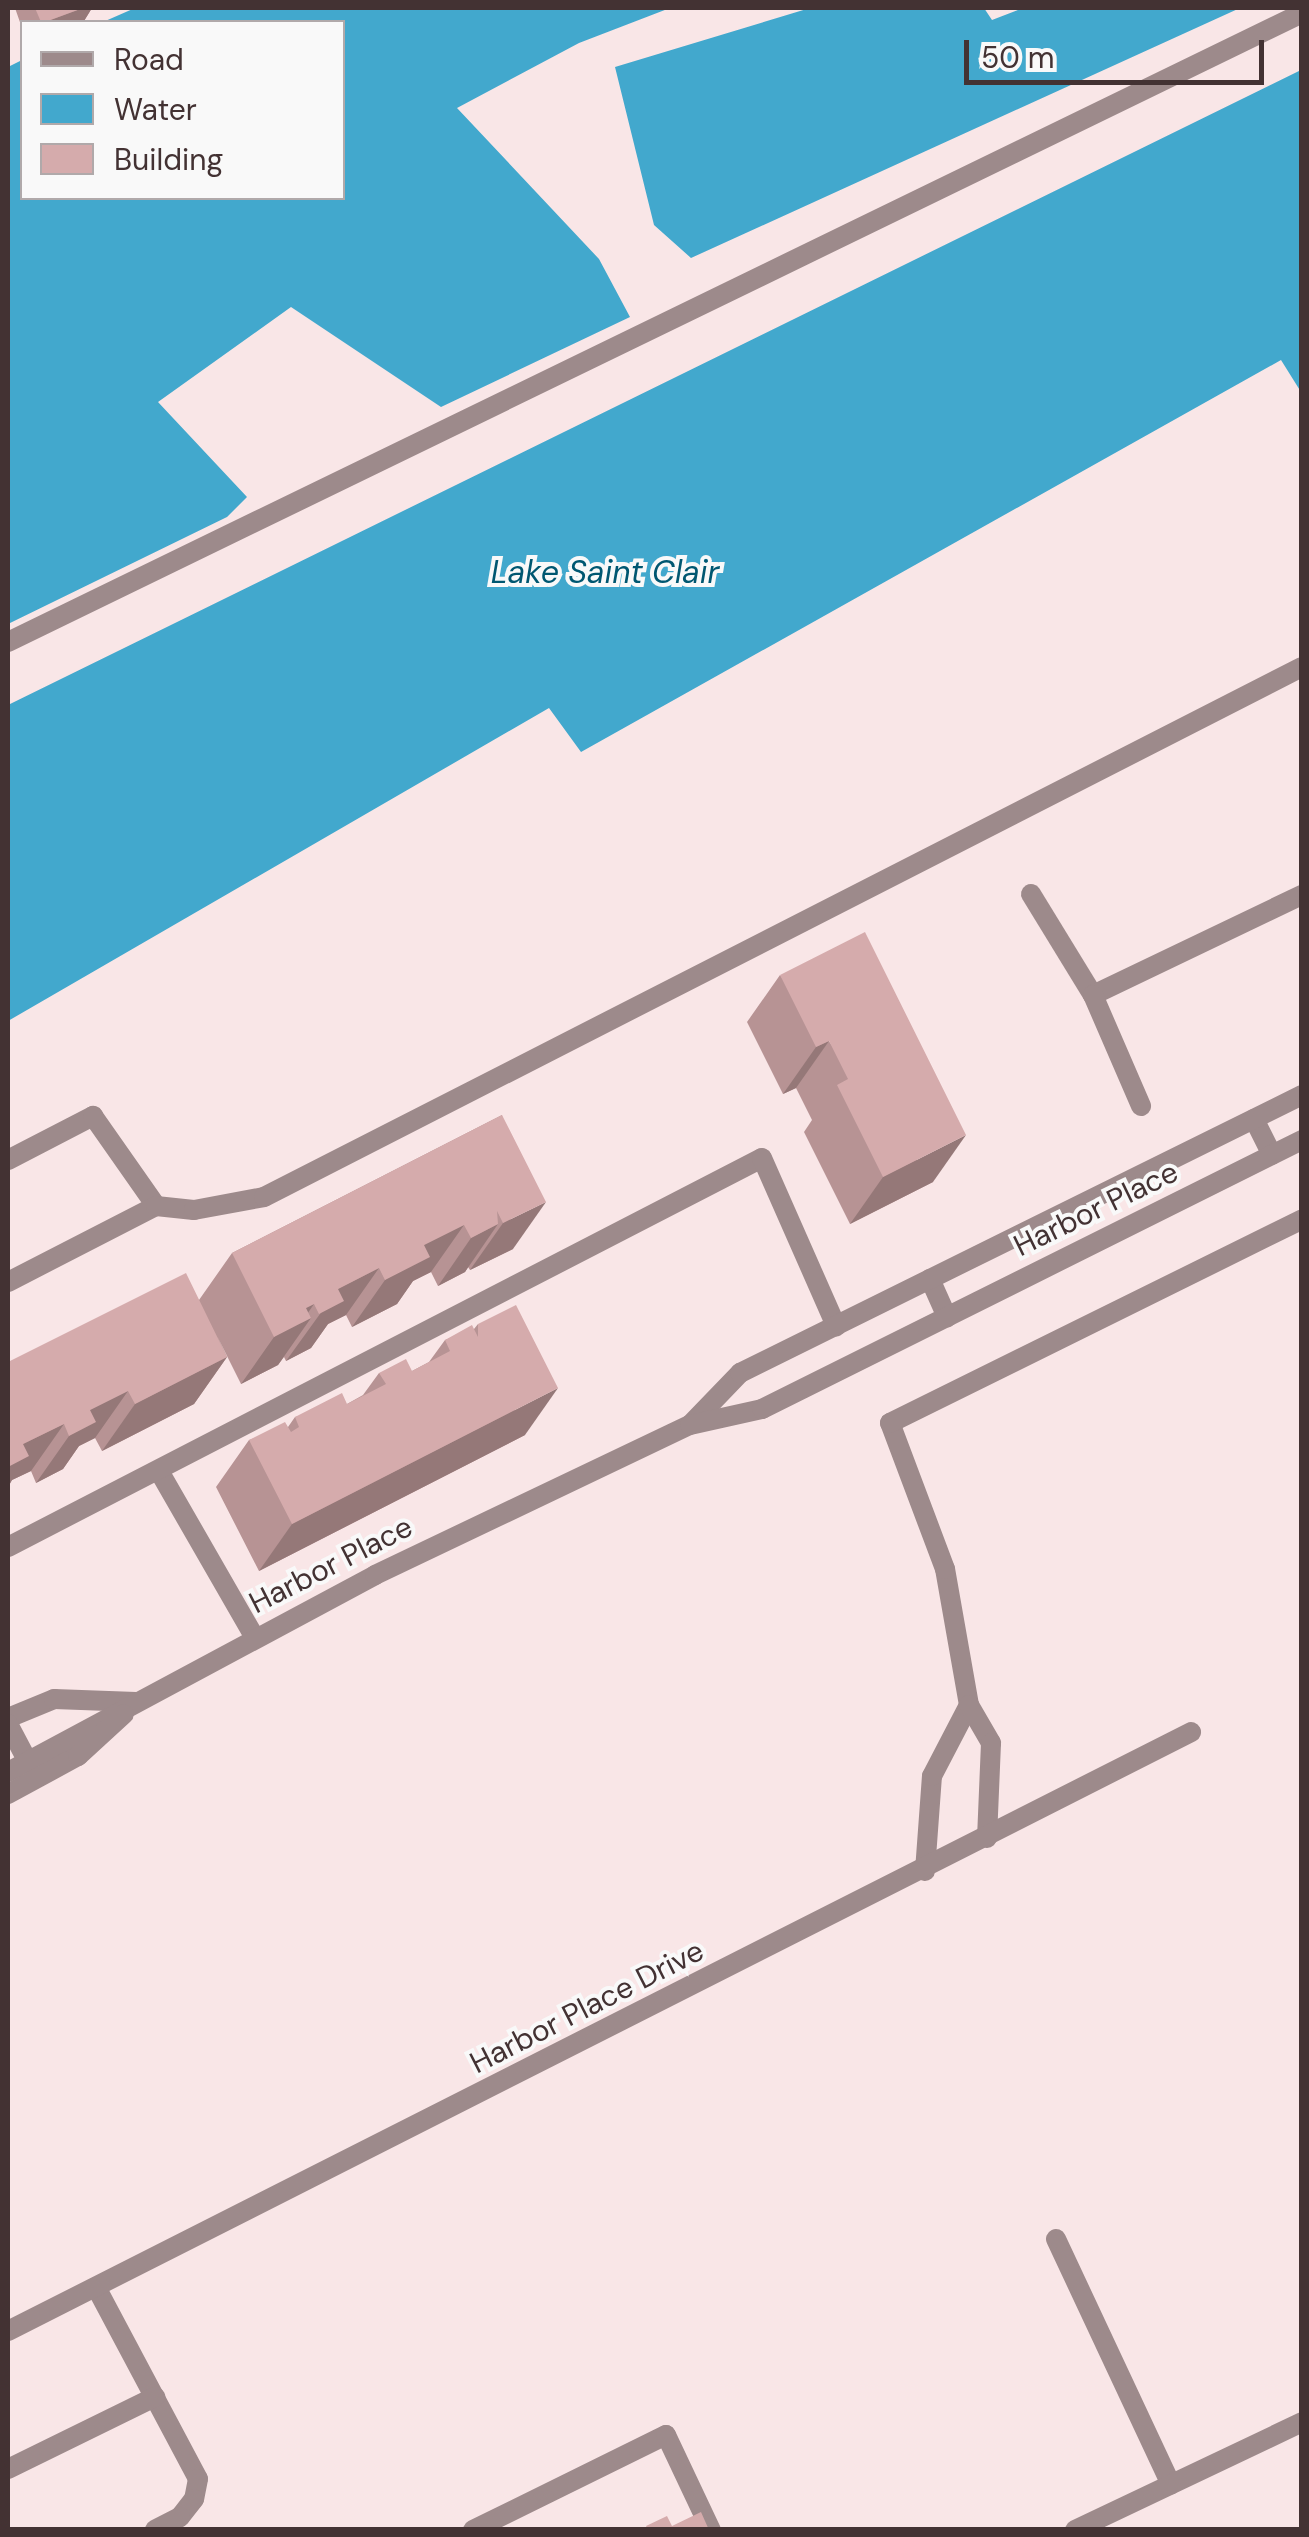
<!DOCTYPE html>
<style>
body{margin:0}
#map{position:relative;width:1309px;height:2537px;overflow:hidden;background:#f9e6e7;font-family:"DM Sans",sans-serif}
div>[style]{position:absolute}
.water>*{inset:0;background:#42a8cd}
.service>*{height:20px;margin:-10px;padding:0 10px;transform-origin:10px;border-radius:10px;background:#9d8a8b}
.minor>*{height:20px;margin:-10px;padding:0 10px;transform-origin:10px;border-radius:10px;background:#9d8a8b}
.wall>*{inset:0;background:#b79394}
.shaded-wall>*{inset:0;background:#957878}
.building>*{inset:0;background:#d5abac}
span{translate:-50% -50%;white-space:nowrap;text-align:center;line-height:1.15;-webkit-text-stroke:8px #f9f9f9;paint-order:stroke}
.street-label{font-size:30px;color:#433233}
.water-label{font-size:32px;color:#005771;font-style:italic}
.frame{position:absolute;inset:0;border:10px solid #433233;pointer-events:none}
.legend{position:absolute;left:20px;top:20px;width:325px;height:180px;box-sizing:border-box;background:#f9f9f9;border:2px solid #b0a9aa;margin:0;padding:12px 18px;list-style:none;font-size:30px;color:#433233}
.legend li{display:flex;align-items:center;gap:20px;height:50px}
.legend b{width:50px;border:2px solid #b0a9aa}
.scale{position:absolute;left:964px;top:40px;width:300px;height:45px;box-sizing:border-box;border:5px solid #433233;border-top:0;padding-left:12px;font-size:30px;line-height:35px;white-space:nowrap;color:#433233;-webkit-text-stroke:8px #f9f9f9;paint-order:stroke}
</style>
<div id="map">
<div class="water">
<div style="clip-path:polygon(135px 8px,670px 8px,579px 43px,457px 108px,599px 259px,630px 317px,441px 407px,291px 307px,158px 402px,247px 497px,227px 517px,8px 624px,8px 67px,22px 60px,22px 198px,342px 198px,342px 22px,103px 22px)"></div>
<div style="clip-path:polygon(810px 8px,984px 8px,992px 20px,1023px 8px,1240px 8px,691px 258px,654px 225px,615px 67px)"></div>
<div style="clip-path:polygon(1301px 70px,1301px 392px,1281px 360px,581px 752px,549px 708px,8px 1021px,8px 705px)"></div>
</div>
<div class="service">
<div style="left:8px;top:642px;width:1439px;rotate:-25.92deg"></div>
<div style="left:1031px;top:894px;width:119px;rotate:58.5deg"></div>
<div style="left:1093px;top:995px;width:232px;rotate:-25.6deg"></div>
<div style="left:1093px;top:995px;width:121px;rotate:66.6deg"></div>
<div style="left:8px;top:1160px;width:96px;rotate:-27.4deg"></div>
<div style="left:93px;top:1116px;width:110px;rotate:55deg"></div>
<div style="left:8px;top:1282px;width:166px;rotate:-27.2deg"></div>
<div style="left:156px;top:1206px;width:38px;rotate:6deg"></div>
<div style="left:194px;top:1210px;width:71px;rotate:-10.5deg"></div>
<div style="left:264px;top:1197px;width:1165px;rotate:-27.05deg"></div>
<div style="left:159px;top:1471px;width:193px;rotate:60.1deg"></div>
<div style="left:8px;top:1547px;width:848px;rotate:-27.29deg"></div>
<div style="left:762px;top:1158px;width:184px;rotate:66.2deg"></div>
<div style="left:969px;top:1705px;width:138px;rotate:-100deg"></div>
<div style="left:945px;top:1569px;width:156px;rotate:-110.6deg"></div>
<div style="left:890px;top:1423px;width:460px;rotate:-26.3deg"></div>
<div style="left:925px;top:1871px;width:95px;rotate:-85.8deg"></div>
<div style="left:932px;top:1776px;width:80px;rotate:-62.5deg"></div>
<div style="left:969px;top:1705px;width:44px;rotate:59.9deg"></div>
<div style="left:991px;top:1743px;width:95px;rotate:92.4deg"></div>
<div style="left:1056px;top:2239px;width:271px;rotate:64.9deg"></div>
<div style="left:96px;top:2287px;width:217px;rotate:62deg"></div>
<div style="left:198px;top:2479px;width:20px;rotate:101deg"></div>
<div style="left:194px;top:2499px;width:23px;rotate:128deg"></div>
<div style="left:180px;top:2517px;width:28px;rotate:153deg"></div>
<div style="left:8px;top:2469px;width:164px;rotate:-26.1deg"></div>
<div style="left:473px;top:2530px;width:215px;rotate:-26.2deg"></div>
<div style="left:666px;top:2435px;width:105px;rotate:64.7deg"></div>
</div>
<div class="minor">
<div style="left:1254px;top:1119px;width:40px;rotate:63.4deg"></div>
<div style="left:930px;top:1279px;width:42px;rotate:65.9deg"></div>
<div style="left:691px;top:1424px;width:71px;rotate:-46.1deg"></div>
<div style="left:740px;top:1373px;width:627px;rotate:-26.32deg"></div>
<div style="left:8px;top:1718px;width:50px;rotate:-22.4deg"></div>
<div style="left:54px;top:1699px;width:82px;rotate:2.1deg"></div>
<div style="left:8px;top:1724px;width:43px;rotate:62.2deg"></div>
<div style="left:8px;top:1772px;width:417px;rotate:-28.2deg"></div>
<div style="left:375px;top:1575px;width:349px;rotate:-25.5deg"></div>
<div style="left:690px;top:1425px;width:74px;rotate:-12.5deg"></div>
<div style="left:762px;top:1409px;width:603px;rotate:-26.48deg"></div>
<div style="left:8px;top:1794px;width:80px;rotate:-28.5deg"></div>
<div style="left:78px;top:1756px;width:62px;rotate:-42.4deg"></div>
<div style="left:8px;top:2331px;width:1326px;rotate:-26.85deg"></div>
<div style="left:1075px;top:2530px;width:251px;rotate:-25.4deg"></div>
</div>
<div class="wall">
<div style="clip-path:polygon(15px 8px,95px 8px,92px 8px,84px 21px,79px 22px,22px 22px,22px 28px)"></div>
<div style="clip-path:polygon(780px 975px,933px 1182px,850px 1224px,804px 1132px,812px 1120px,796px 1088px,783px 1094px,747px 1022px)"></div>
<div style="clip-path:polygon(502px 1115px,513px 1249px,470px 1270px,468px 1267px,465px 1272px,438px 1286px,431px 1272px,413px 1281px,397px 1304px,352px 1327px,346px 1315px,328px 1324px,311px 1348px,286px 1361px,284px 1357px,278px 1365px,241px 1384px,217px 1336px,227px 1357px,194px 1404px,102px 1451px,95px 1438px,79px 1446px,63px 1469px,36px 1483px,31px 1471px,12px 1480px,8px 1487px,8px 1362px,199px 1300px,232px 1253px)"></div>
<div style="clip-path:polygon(478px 1324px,525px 1435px,259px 1571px,216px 1487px,249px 1440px,288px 1427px,295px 1417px,347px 1404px,363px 1395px,379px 1373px,412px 1371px,429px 1362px,445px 1340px,474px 1329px)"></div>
</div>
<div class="shaded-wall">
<div style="clip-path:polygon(83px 8px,95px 8px,92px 8px,84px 21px,79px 22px,45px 22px)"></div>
<div style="clip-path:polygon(829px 1041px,796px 1088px,783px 1094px,816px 1047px)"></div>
<div style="clip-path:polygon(966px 1135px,933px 1182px,850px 1224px,883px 1177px)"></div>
<div style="clip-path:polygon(546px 1202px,513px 1249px,470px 1270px,503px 1223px)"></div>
<div style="clip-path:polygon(498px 1224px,465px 1272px,438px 1286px,471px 1238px)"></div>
<div style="clip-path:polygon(464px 1225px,431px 1272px,413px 1281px,397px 1304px,352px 1327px,385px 1280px,424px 1245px)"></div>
<div style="clip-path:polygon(379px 1268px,346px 1315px,328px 1324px,311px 1348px,286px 1361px,338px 1289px)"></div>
<div style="clip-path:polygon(314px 1304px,301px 1323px,311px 1318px,278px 1365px,241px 1384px,274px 1337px,306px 1308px)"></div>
<div style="clip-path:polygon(227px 1357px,194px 1404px,102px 1451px,135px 1404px)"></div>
<div style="clip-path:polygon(558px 1388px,525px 1435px,259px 1571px,292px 1524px)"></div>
<div style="clip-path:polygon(128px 1391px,95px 1438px,79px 1446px,63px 1469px,36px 1483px,69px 1436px,90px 1410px)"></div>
<div style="clip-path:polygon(64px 1424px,31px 1471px,12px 1480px,8px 1487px,8px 1467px,23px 1444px)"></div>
</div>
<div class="building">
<div style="clip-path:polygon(35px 8px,83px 8px,45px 22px,41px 22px)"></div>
<div style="clip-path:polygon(865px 932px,966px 1135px,883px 1177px,837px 1085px,848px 1079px,829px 1041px,816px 1047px,780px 975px)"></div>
<div style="clip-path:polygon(502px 1115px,546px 1202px,503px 1223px,497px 1211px,498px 1224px,471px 1238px,464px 1225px,424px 1245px,430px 1257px,385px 1280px,379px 1268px,338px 1289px,344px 1301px,319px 1314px,314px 1304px,306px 1308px,311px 1318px,274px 1337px,232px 1253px)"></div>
<div style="clip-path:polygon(186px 1273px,227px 1357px,135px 1404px,128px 1391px,90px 1410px,96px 1422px,69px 1436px,64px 1424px,23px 1444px,29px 1456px,8px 1467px,8px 1362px)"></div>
<div style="clip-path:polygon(516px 1305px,558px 1388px,292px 1524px,249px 1440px,285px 1422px,291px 1432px,299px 1427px,295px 1417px,342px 1393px,347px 1404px,386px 1384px,379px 1373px,406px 1359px,412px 1371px,450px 1351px,445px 1340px,472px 1325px,478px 1337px,478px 1324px)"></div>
<div style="clip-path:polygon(701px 2512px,709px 2530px,648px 2530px,646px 2526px,667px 2516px,672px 2526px)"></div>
</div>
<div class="street-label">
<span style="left:1096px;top:1209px;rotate:-26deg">Harbor Place</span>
<span style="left:331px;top:1565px;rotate:-27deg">Harbor Place</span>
<span style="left:587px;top:2007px;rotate:-27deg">Harbor Place Drive</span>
</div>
<div class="water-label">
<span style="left:605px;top:572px">Lake Saint Clair</span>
</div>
<div class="frame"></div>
<ul class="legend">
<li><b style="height:12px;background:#9d8a8b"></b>Road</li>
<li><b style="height:28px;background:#42a8cd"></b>Water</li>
<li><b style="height:28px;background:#d5abac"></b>Building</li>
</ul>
<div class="scale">50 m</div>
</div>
